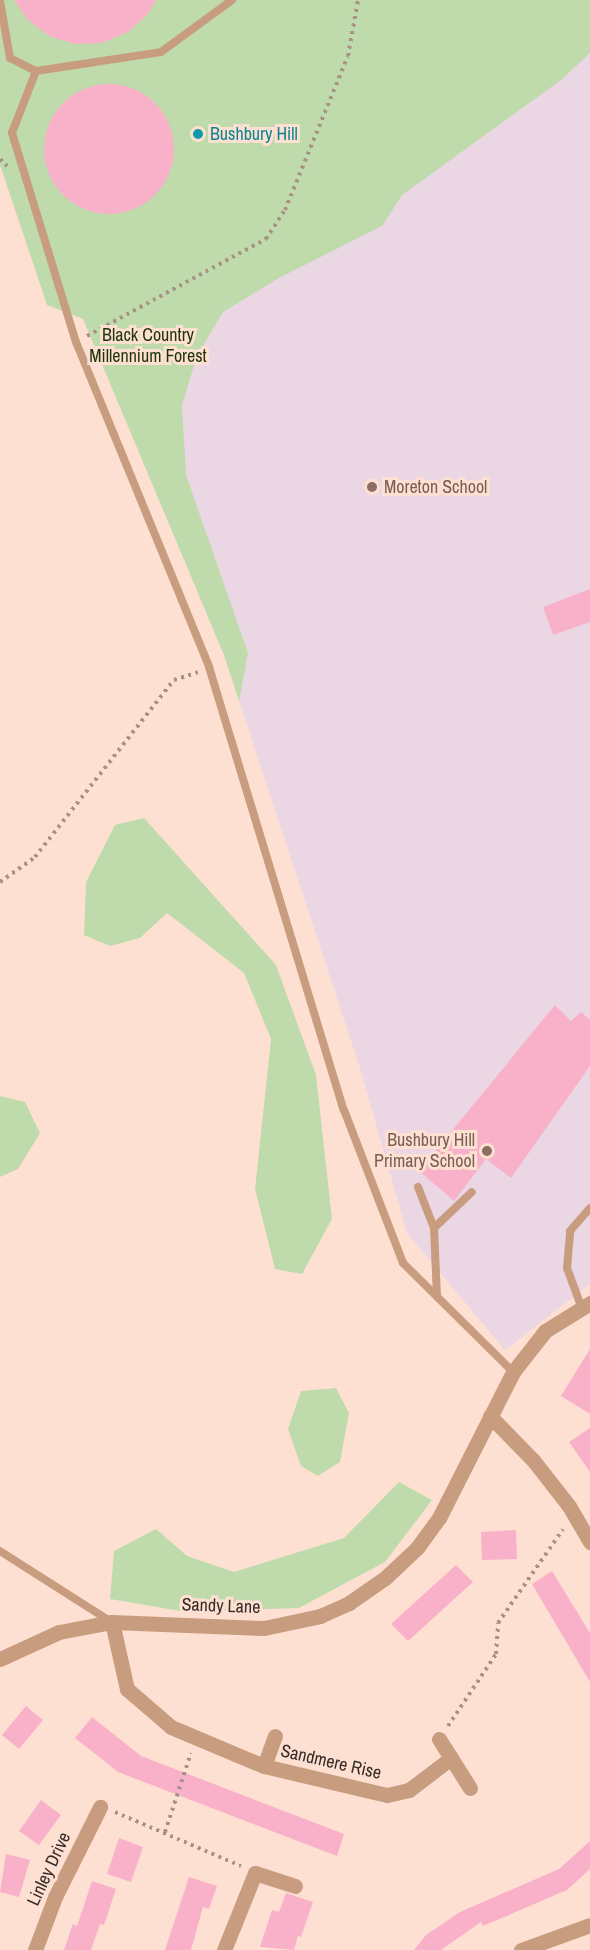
<!DOCTYPE html>
<style>
body{margin:0}
#map{position:relative;width:590px;height:1950px;overflow:hidden;background:#fee0d3;font-family:"Archivo Narrow",sans-serif}
div>[style]{position:absolute}
.education>*{inset:0;background:#ebd6e4}
.green>*{inset:0;background:#bfdbac}
.building>*{inset:0;background:#f8b1c8}
.round{border-radius:50%}
.path>*{height:4px;margin-top:-2px;transform-origin:0;background:repeating-linear-gradient(90deg,#a79288 0 3px,transparent 0 7.5px)}
.lane>*{height:8px;margin:-4px;padding:0 4px;transform-origin:4px;border-radius:4px;background:#c89d7f}
.street>*{height:15px;margin:-7.5px;padding:0 7.5px;transform-origin:7.5px;border-radius:7.5px;background:#c89d7f}
.dots>*{width:16px;height:16px;translate:-50% -50%;box-sizing:border-box;border:3px solid #fee0d3;border-radius:50%}
span{translate:-50% -50%;white-space:nowrap;text-align:center;line-height:1.15;-webkit-text-stroke:6px #fee0d3;paint-order:stroke}
.culture-label{font-size:18px;color:#0d838f}
.left{translate:0 -50%;text-align:left}
.park-label{font-size:18px;color:#1e340b}
.education-label{font-size:18px;color:#785e54}
.right{translate:-100% -50%;text-align:right}
.street-label{font-size:18px;color:#372c27}
</style>
<div id="map">
<div class="education">
<div style="clip-path:polygon(590px 20px,590px 1284px,505px 1350px,407px 1233px,360px 1068px,224px 655px,83px 319px)"></div>
</div>
<div class="green">
<div style="clip-path:polygon(0 0,590px 0,590px 53px,561px 80px,402px 195px,382px 226px,279px 278px,223px 312px,197px 356px,182px 405px,186px 475px,248px 653px,239px 701px,224px 655px,83px 319px,47px 305px,0 165px)"></div>
<div style="clip-path:polygon(144px 818px,276px 965px,316px 1075px,332px 1219px,302px 1274px,275px 1269px,255px 1189px,271px 1039px,244px 973px,167px 913px,140px 938px,110px 946px,84px 935px,86px 882px,115px 825px)"></div>
<div style="clip-path:polygon(0 1096px,25px 1102px,40px 1133px,18px 1169px,0 1177px)"></div>
<div style="clip-path:polygon(336px 1388px,349px 1413px,340px 1462px,318px 1476px,301px 1466px,288px 1429px,301px 1391px)"></div>
<div style="clip-path:polygon(399px 1482px,432px 1500px,385px 1562px,299px 1608px,186px 1612px,110px 1599px,114px 1551px,156px 1529px,187px 1556px,234px 1572px,344px 1538px)"></div>
</div>
<div class="building">
<div style="clip-path:polygon(14px 0,156px 0,148px 14px,128px 32px,102px 43px,75px 44px,49px 36px,27px 19px)"></div>
<div class="round" style="left:44px;top:84px;width:130px;height:130px"></div>
<div style="clip-path:polygon(590px 589px,590px 622px,553px 635px,543px 607px)"></div>
<div style="clip-path:polygon(555px 1005px,571px 1021px,581px 1012px,590px 1020px,590px 1066px,511px 1178px,486px 1159px,454px 1201px,419px 1171px)"></div>
<div style="clip-path:polygon(590px 1349px,590px 1414px,561px 1396px)"></div>
<div style="clip-path:polygon(590px 1428px,590px 1472px,569px 1442px)"></div>
<div style="clip-path:polygon(516px 1530px,517px 1559px,482px 1560px,481px 1532px)"></div>
<div style="clip-path:polygon(456px 1565px,473px 1582px,408px 1641px,391px 1624px)"></div>
<div style="clip-path:polygon(552px 1571px,590px 1633px,590px 1682px,532px 1584px)"></div>
<div style="clip-path:polygon(26px 1706px,43px 1720px,19px 1749px,2px 1735px)"></div>
<div style="clip-path:polygon(92px 1717px,141px 1756px,344px 1834px,337px 1856px,118px 1772px,75px 1738px)"></div>
<div style="clip-path:polygon(41px 1800px,61px 1815px,39px 1845px,19px 1831px)"></div>
<div style="clip-path:polygon(119px 1838px,143px 1847px,131px 1882px,107px 1874px)"></div>
<div style="clip-path:polygon(590px 1841px,590px 1869px,567px 1890px,483px 1926px,481px 1922px,441px 1950px,414px 1950px,426px 1935px,460px 1912px,559px 1869px)"></div>
<div style="clip-path:polygon(6px 1854px,30px 1860px,19px 1897px,0 1892px)"></div>
<div style="clip-path:polygon(189px 1877px,217px 1886px,209px 1909px,203px 1907px,191px 1950px,165px 1950px)"></div>
<div style="clip-path:polygon(92px 1881px,116px 1889px,104px 1925px,100px 1924px,91px 1950px,64px 1950px,73px 1924px,77px 1926px)"></div>
<div style="clip-path:polygon(286px 1893px,313px 1902px,301px 1937px,298px 1936px,294px 1950px,260px 1947px,272px 1910px,279px 1912px)"></div>
</div>
<div class="path">
<div style="left:0;top:159px;width:10px;rotate:45deg"></div>
<div style="left:87px;top:336px;width:204px;rotate:-28.5deg"></div>
<div style="left:266px;top:239px;width:35px;rotate:-57deg"></div>
<div style="left:285px;top:210px;width:166px;rotate:-67.8deg"></div>
<div style="left:348px;top:56px;width:57px;rotate:-79.9deg"></div>
<div style="left:0;top:882px;width:43px;rotate:-35.5deg"></div>
<div style="left:35px;top:857px;width:225px;rotate:-51.9deg"></div>
<div style="left:174px;top:680px;width:25px;rotate:-18deg"></div>
<div style="left:448px;top:1726px;width:87px;rotate:-56.3deg"></div>
<div style="left:496px;top:1654px;width:31px;rotate:-86deg"></div>
<div style="left:498px;top:1623px;width:114px;rotate:-55.3deg"></div>
<div style="left:115px;top:1812px;width:137px;rotate:23.2deg"></div>
<div style="left:165px;top:1832px;width:83px;rotate:-71.8deg"></div>
</div>
<div class="lane">
<div style="left:0;top:1px;width:58px;rotate:80deg"></div>
<div style="left:10px;top:58px;width:29px;rotate:27deg"></div>
<div style="left:36px;top:71px;width:126px;rotate:-8.6deg"></div>
<div style="left:161px;top:52px;width:88px;rotate:-36.2deg"></div>
<div style="left:36px;top:71px;width:66px;rotate:111.2deg"></div>
<div style="left:12px;top:133px;width:219px;rotate:73deg"></div>
<div style="left:76px;top:342px;width:351px;rotate:67.7deg"></div>
<div style="left:209px;top:667px;width:463px;rotate:73.1deg"></div>
<div style="left:344px;top:1110px;width:164px;rotate:68.9deg"></div>
<div style="left:403px;top:1263px;width:155px;rotate:44.7deg"></div>
<div style="left:418px;top:1187px;width:44px;rotate:68.7deg"></div>
<div style="left:434px;top:1228px;width:68px;rotate:87.5deg"></div>
<div style="left:434px;top:1228px;width:52px;rotate:-43.5deg"></div>
<div style="left:581px;top:1306px;width:40px;rotate:-110.2deg"></div>
<div style="left:567px;top:1268px;width:37px;rotate:-85deg"></div>
<div style="left:570px;top:1231px;width:30px;rotate:-49deg"></div>
<div style="left:0;top:1551px;width:130px;rotate:32.5deg"></div>
</div>
<div class="street">
<div style="left:490px;top:1416px;width:62px;rotate:45.7deg"></div>
<div style="left:533px;top:1460px;width:58px;rotate:52deg"></div>
<div style="left:569px;top:1506px;width:42px;rotate:59.7deg"></div>
<div style="left:112px;top:1622px;width:69px;rotate:77.4deg"></div>
<div style="left:127px;top:1689px;width:58px;rotate:40.8deg"></div>
<div style="left:171px;top:1727px;width:101px;rotate:22.8deg"></div>
<div style="left:264px;top:1766px;width:126px;rotate:13.3deg"></div>
<div style="left:387px;top:1795px;width:23px;rotate:-13deg"></div>
<div style="left:409px;top:1790px;width:53px;rotate:-37.3deg"></div>
<div style="left:0;top:1659px;width:65px;rotate:-24.6deg"></div>
<div style="left:59px;top:1632px;width:54px;rotate:-10.7deg"></div>
<div style="left:112px;top:1622px;width:152px;rotate:2.3deg"></div>
<div style="left:264px;top:1628px;width:57px;rotate:-12.1deg"></div>
<div style="left:320px;top:1616px;width:32px;rotate:-24deg"></div>
<div style="left:349px;top:1603px;width:44px;rotate:-34.8deg"></div>
<div style="left:385px;top:1578px;width:44px;rotate:-43.2deg"></div>
<div style="left:417px;top:1548px;width:37px;rotate:-54deg"></div>
<div style="left:439px;top:1518px;width:164px;rotate:-63.1deg"></div>
<div style="left:513px;top:1372px;width:52px;rotate:-52deg"></div>
<div style="left:545px;top:1331px;width:53px;rotate:-31.9deg"></div>
<div style="left:439px;top:1739px;width:58px;rotate:57.7deg"></div>
<div style="left:264px;top:1766px;width:32px;rotate:-70deg"></div>
<div style="left:35px;top:1950px;width:57px;rotate:-69.3deg"></div>
<div style="left:55px;top:1897px;width:101px;rotate:-63.4deg"></div>
<div style="left:224px;top:1950px;width:83px;rotate:-68.1deg"></div>
<div style="left:255px;top:1873px;width:42px;rotate:18deg"></div>
<div style="left:521px;top:1950px;width:73px;rotate:-19.9deg"></div>
</div>
<div class="dots">
<div style="left:198px;top:134px;background:#0f9aa8"></div>
<div style="left:372px;top:487px;background:#8d6e63"></div>
<div style="left:487px;top:1151px;background:#8d6e63"></div>
</div>
<div class="culture-label">
<span class="left" style="left:210px;top:134px">Bushbury Hill</span>
</div>
<div class="park-label">
<span style="left:148px;top:346px">Black Country<br>Millennium Forest</span>
</div>
<div class="education-label">
<span class="left" style="left:384px;top:487px">Moreton School</span>
<span class="right" style="left:475px;top:1151px">Bushbury Hill<br>Primary School</span>
</div>
<div class="street-label">
<span style="left:221px;top:1606px;rotate:2deg">Sandy Lane</span>
<span style="left:331px;top:1762px;rotate:13deg">Sandmere Rise</span>
<span style="left:49px;top:1869px;rotate:-65deg">Linley Drive</span>
</div>
</div>
